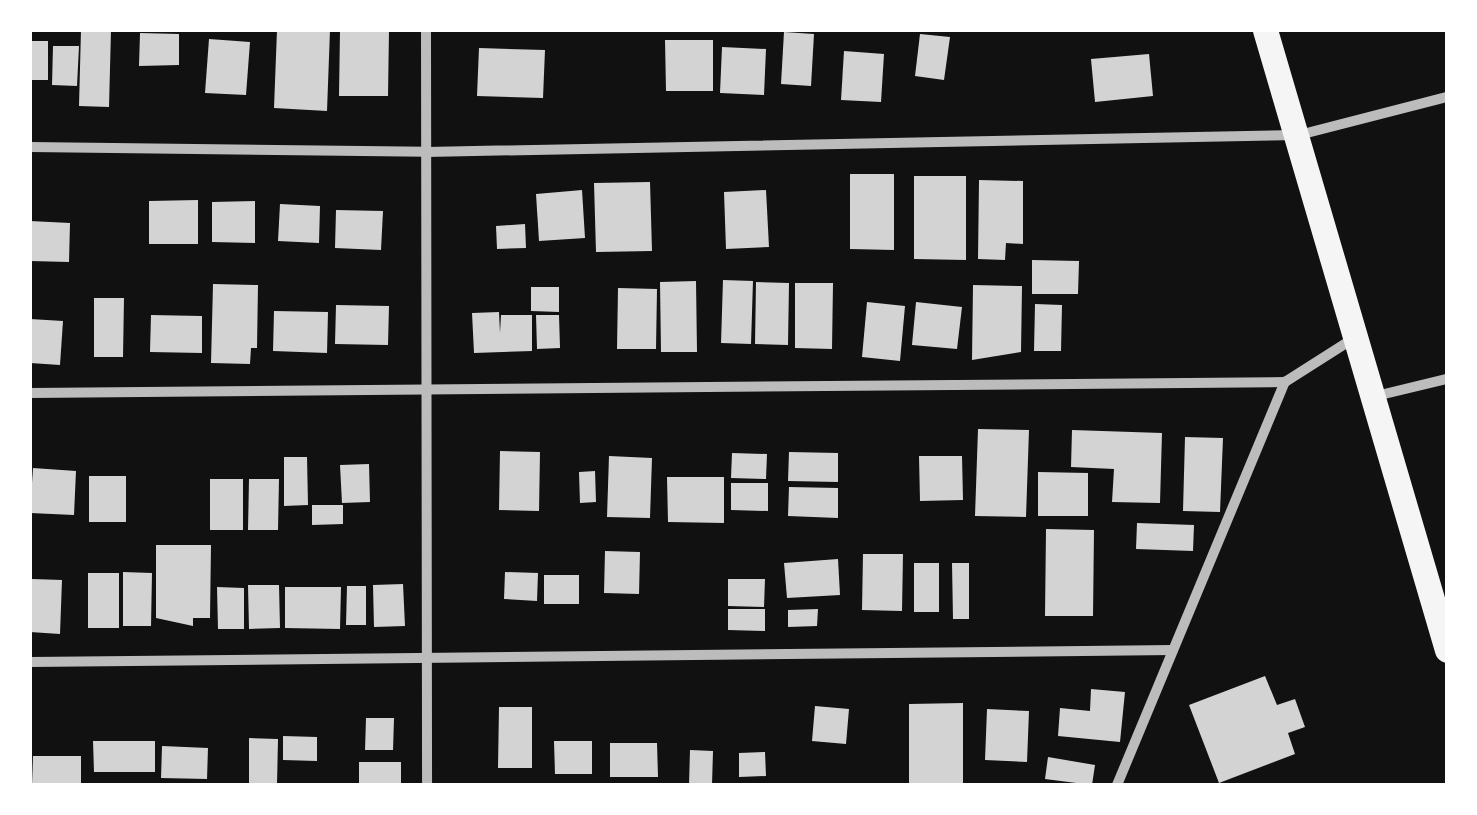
<!DOCTYPE html>
<style>
body{margin:0}
#map{position:relative;width:1477px;height:815px;overflow:hidden;background:#111;font-family:"Open Sans",sans-serif}
div>[style]{position:absolute}
.building>*{inset:0;background:#d3d3d3}
.minor>*{height:10px;margin:-5px;padding:0 5px;transform-origin:5px;border-radius:5px;background:#bcbcbc}
.primary>*{height:25px;margin:-12.5px;padding:0 12.5px;transform-origin:12.5px;border-radius:12.5px;background:#f5f5f5}
span{translate:-50% -50%;white-space:nowrap;text-align:center;line-height:1.15;-webkit-text-stroke:9px #fff;paint-order:stroke}
.frame{position:absolute;inset:0;border:32px solid #fff;pointer-events:none}
</style>
<div id="map">
<div class="building">
<div style="clip-path:polygon(81px 30px,111px 30px,109px 107px,79px 106px)"></div>
<div style="clip-path:polygon(277px 30px,330px 30px,327px 111px,274px 108px)"></div>
<div style="clip-path:polygon(340px 30px,389px 30px,388px 96px,339px 96px)"></div>
<div style="clip-path:polygon(784px 32px,814px 34px,811px 86px,781px 84px)"></div>
<div style="clip-path:polygon(140px 33px,179px 34px,179px 65px,139px 66px)"></div>
<div style="clip-path:polygon(920px 34px,950px 37px,944px 80px,915px 76px)"></div>
<div style="clip-path:polygon(209px 39px,250px 42px,246px 95px,205px 93px)"></div>
<div style="clip-path:polygon(665px 40px,713px 40px,713px 91px,666px 91px)"></div>
<div style="clip-path:polygon(30px 41px,48px 41px,48px 80px,30px 80px)"></div>
<div style="clip-path:polygon(53px 46px,79px 46px,77px 86px,52px 85px)"></div>
<div style="clip-path:polygon(722px 47px,766px 49px,764px 95px,720px 93px)"></div>
<div style="clip-path:polygon(479px 48px,545px 50px,543px 98px,477px 96px)"></div>
<div style="clip-path:polygon(844px 51px,884px 54px,881px 102px,841px 100px)"></div>
<div style="clip-path:polygon(1149px 54px,1153px 96px,1095px 102px,1091px 59px)"></div>
<div style="clip-path:polygon(850px 174px,894px 174px,894px 250px,850px 249px)"></div>
<div style="clip-path:polygon(914px 176px,966px 176px,966px 260px,914px 259px)"></div>
<div style="clip-path:polygon(979px 180px,1023px 181px,1023px 244px,1006px 243px,1005px 260px,978px 259px)"></div>
<div style="clip-path:polygon(650px 182px,652px 251px,596px 252px,594px 183px)"></div>
<div style="clip-path:polygon(582px 190px,585px 238px,539px 241px,536px 194px)"></div>
<div style="clip-path:polygon(766px 190px,769px 247px,726px 249px,724px 192px)"></div>
<div style="clip-path:polygon(198px 200px,198px 244px,149px 244px,149px 201px)"></div>
<div style="clip-path:polygon(255px 201px,255px 243px,212px 242px,212px 202px)"></div>
<div style="clip-path:polygon(280px 204px,320px 206px,319px 243px,278px 241px)"></div>
<div style="clip-path:polygon(336px 210px,383px 211px,381px 250px,335px 248px)"></div>
<div style="clip-path:polygon(30px 221px,70px 223px,69px 262px,30px 261px)"></div>
<div style="clip-path:polygon(525px 224px,526px 248px,497px 249px,496px 226px)"></div>
<div style="clip-path:polygon(1032px 260px,1079px 261px,1078px 294px,1032px 294px)"></div>
<div style="clip-path:polygon(723px 280px,753px 281px,751px 344px,721px 343px)"></div>
<div style="clip-path:polygon(696px 281px,697px 352px,661px 352px,660px 282px)"></div>
<div style="clip-path:polygon(756px 282px,789px 283px,788px 345px,755px 344px)"></div>
<div style="clip-path:polygon(795px 283px,833px 283px,832px 349px,795px 348px)"></div>
<div style="clip-path:polygon(213px 284px,258px 285px,257px 348px,251px 348px,250px 364px,211px 363px)"></div>
<div style="clip-path:polygon(973px 285px,1022px 286px,1021px 352px,972px 360px)"></div>
<div style="clip-path:polygon(531px 287px,559px 287px,559px 312px,531px 311px)"></div>
<div style="clip-path:polygon(618px 288px,657px 289px,656px 349px,617px 349px)"></div>
<div style="clip-path:polygon(94px 298px,124px 298px,123px 357px,94px 357px)"></div>
<div style="clip-path:polygon(867px 302px,905px 306px,900px 361px,862px 357px)"></div>
<div style="clip-path:polygon(916px 302px,962px 307px,957px 349px,912px 345px)"></div>
<div style="clip-path:polygon(1035px 304px,1062px 305px,1061px 351px,1034px 351px)"></div>
<div style="clip-path:polygon(336px 305px,389px 306px,388px 345px,335px 344px)"></div>
<div style="clip-path:polygon(274px 311px,328px 312px,327px 353px,273px 351px)"></div>
<div style="clip-path:polygon(499px 312px,500px 333px,501px 315px,532px 315px,532px 351px,474px 353px,472px 313px)"></div>
<div style="clip-path:polygon(151px 315px,202px 316px,202px 353px,150px 352px)"></div>
<div style="clip-path:polygon(536px 315px,559px 315px,560px 348px,537px 349px)"></div>
<div style="clip-path:polygon(30px 319px,63px 321px,60px 365px,30px 363px)"></div>
<div style="clip-path:polygon(978px 429px,1029px 430px,1026px 517px,975px 516px)"></div>
<div style="clip-path:polygon(1072px 430px,1162px 433px,1160px 503px,1112px 502px,1114px 469px,1071px 467px)"></div>
<div style="clip-path:polygon(1185px 437px,1223px 438px,1220px 512px,1183px 511px)"></div>
<div style="clip-path:polygon(500px 451px,540px 452px,539px 511px,499px 510px)"></div>
<div style="clip-path:polygon(789px 452px,838px 453px,838px 482px,788px 481px)"></div>
<div style="clip-path:polygon(732px 453px,767px 454px,766px 479px,731px 478px)"></div>
<div style="clip-path:polygon(609px 456px,652px 458px,650px 518px,607px 517px)"></div>
<div style="clip-path:polygon(919px 456px,962px 456px,963px 500px,920px 501px)"></div>
<div style="clip-path:polygon(284px 457px,307px 457px,308px 505px,284px 506px)"></div>
<div style="clip-path:polygon(369px 464px,370px 502px,342px 503px,340px 465px)"></div>
<div style="clip-path:polygon(33px 468px,76px 471px,74px 515px,30px 513px)"></div>
<div style="clip-path:polygon(595px 471px,596px 502px,580px 503px,579px 472px)"></div>
<div style="clip-path:polygon(1038px 472px,1088px 473px,1088px 516px,1038px 516px)"></div>
<div style="clip-path:polygon(89px 476px,126px 476px,126px 522px,89px 522px)"></div>
<div style="clip-path:polygon(667px 477px,724px 477px,724px 523px,668px 522px)"></div>
<div style="clip-path:polygon(210px 479px,243px 479px,243px 530px,210px 530px)"></div>
<div style="clip-path:polygon(249px 479px,279px 479px,278px 530px,248px 530px)"></div>
<div style="clip-path:polygon(731px 483px,768px 483px,768px 511px,731px 510px)"></div>
<div style="clip-path:polygon(789px 487px,838px 488px,838px 518px,788px 516px)"></div>
<div style="clip-path:polygon(312px 505px,343px 505px,343px 524px,312px 525px)"></div>
<div style="clip-path:polygon(1137px 523px,1194px 525px,1193px 551px,1136px 549px)"></div>
<div style="clip-path:polygon(1046px 529px,1094px 530px,1093px 616px,1045px 616px)"></div>
<div style="clip-path:polygon(156px 545px,211px 545px,210px 618px,193px 618px,193px 626px,156px 618px)"></div>
<div style="clip-path:polygon(605px 551px,640px 552px,639px 594px,604px 593px)"></div>
<div style="clip-path:polygon(863px 554px,903px 554px,902px 611px,862px 610px)"></div>
<div style="clip-path:polygon(838px 559px,840px 595px,787px 598px,784px 563px)"></div>
<div style="clip-path:polygon(914px 563px,939px 563px,939px 612px,914px 612px)"></div>
<div style="clip-path:polygon(952px 563px,969px 563px,969px 619px,953px 619px)"></div>
<div style="clip-path:polygon(123px 572px,152px 573px,151px 626px,123px 626px)"></div>
<div style="clip-path:polygon(505px 572px,538px 573px,537px 601px,504px 599px)"></div>
<div style="clip-path:polygon(88px 573px,119px 573px,119px 628px,88px 628px)"></div>
<div style="clip-path:polygon(544px 575px,579px 575px,579px 604px,544px 604px)"></div>
<div style="clip-path:polygon(32px 579px,62px 580px,60px 634px,30px 632px)"></div>
<div style="clip-path:polygon(728px 579px,765px 579px,764px 607px,728px 606px)"></div>
<div style="clip-path:polygon(403px 584px,405px 626px,374px 627px,373px 585px)"></div>
<div style="clip-path:polygon(248px 585px,279px 585px,280px 628px,249px 629px)"></div>
<div style="clip-path:polygon(347px 586px,366px 586px,366px 625px,346px 625px)"></div>
<div style="clip-path:polygon(217px 587px,244px 588px,244px 629px,218px 629px)"></div>
<div style="clip-path:polygon(285px 587px,341px 587px,340px 629px,285px 628px)"></div>
<div style="clip-path:polygon(728px 609px,765px 609px,765px 631px,728px 630px)"></div>
<div style="clip-path:polygon(818px 609px,817px 626px,788px 627px,788px 610px)"></div>
<div style="clip-path:polygon(1265px 676px,1277px 705px,1295px 699px,1305px 727px,1288px 733px,1295px 754px,1219px 783px,1189px 705px)"></div>
<div style="clip-path:polygon(1091px 689px,1125px 692px,1120px 742px,1058px 736px,1060px 708px,1090px 711px)"></div>
<div style="clip-path:polygon(963px 703px,963px 785px,909px 785px,909px 704px)"></div>
<div style="clip-path:polygon(815px 706px,849px 709px,846px 744px,812px 741px)"></div>
<div style="clip-path:polygon(499px 707px,532px 707px,532px 768px,498px 768px)"></div>
<div style="clip-path:polygon(987px 709px,1029px 711px,1027px 762px,985px 760px)"></div>
<div style="clip-path:polygon(366px 718px,394px 718px,393px 750px,365px 750px)"></div>
<div style="clip-path:polygon(283px 736px,317px 737px,317px 761px,283px 760px)"></div>
<div style="clip-path:polygon(249px 738px,278px 739px,277px 785px,249px 785px)"></div>
<div style="clip-path:polygon(93px 741px,155px 741px,155px 772px,94px 772px)"></div>
<div style="clip-path:polygon(554px 741px,592px 741px,592px 774px,555px 774px)"></div>
<div style="clip-path:polygon(610px 743px,657px 743px,658px 777px,610px 777px)"></div>
<div style="clip-path:polygon(162px 746px,208px 748px,207px 779px,161px 778px)"></div>
<div style="clip-path:polygon(690px 750px,713px 751px,712px 785px,689px 785px)"></div>
<div style="clip-path:polygon(765px 752px,766px 776px,739px 777px,739px 753px)"></div>
<div style="clip-path:polygon(33px 756px,81px 756px,81px 785px,32px 785px)"></div>
<div style="clip-path:polygon(1048px 757px,1095px 765px,1092px 785px,1045px 779px)"></div>
<div style="clip-path:polygon(359px 762px,401px 762px,401px 785px,359px 785px)"></div>
</div>
<div class="minor">
<div style="left:426px;top:30px;width:755px;rotate:89.92deg"></div>
<div style="left:30px;top:147px;width:396px;rotate:0.7deg"></div>
<div style="left:426px;top:152px;width:873px;rotate:-1.12deg"></div>
<div style="left:1299px;top:135px;width:153px;rotate:-14.4deg"></div>
<div style="left:30px;top:393px;width:1255px;rotate:-0.5deg"></div>
<div style="left:1285px;top:382px;width:82px;rotate:-32.5deg"></div>
<div style="left:1376px;top:396px;width:73px;rotate:-13.5deg"></div>
<div style="left:30px;top:662px;width:1143px;rotate:-0.6deg"></div>
<div style="left:1117px;top:785px;width:437px;rotate:-67.4deg"></div>
</div>
<div class="primary">
<div style="left:1265px;top:30px;width:646px;rotate:73.64deg"></div>
</div>
<div class="frame"></div>
</div>
